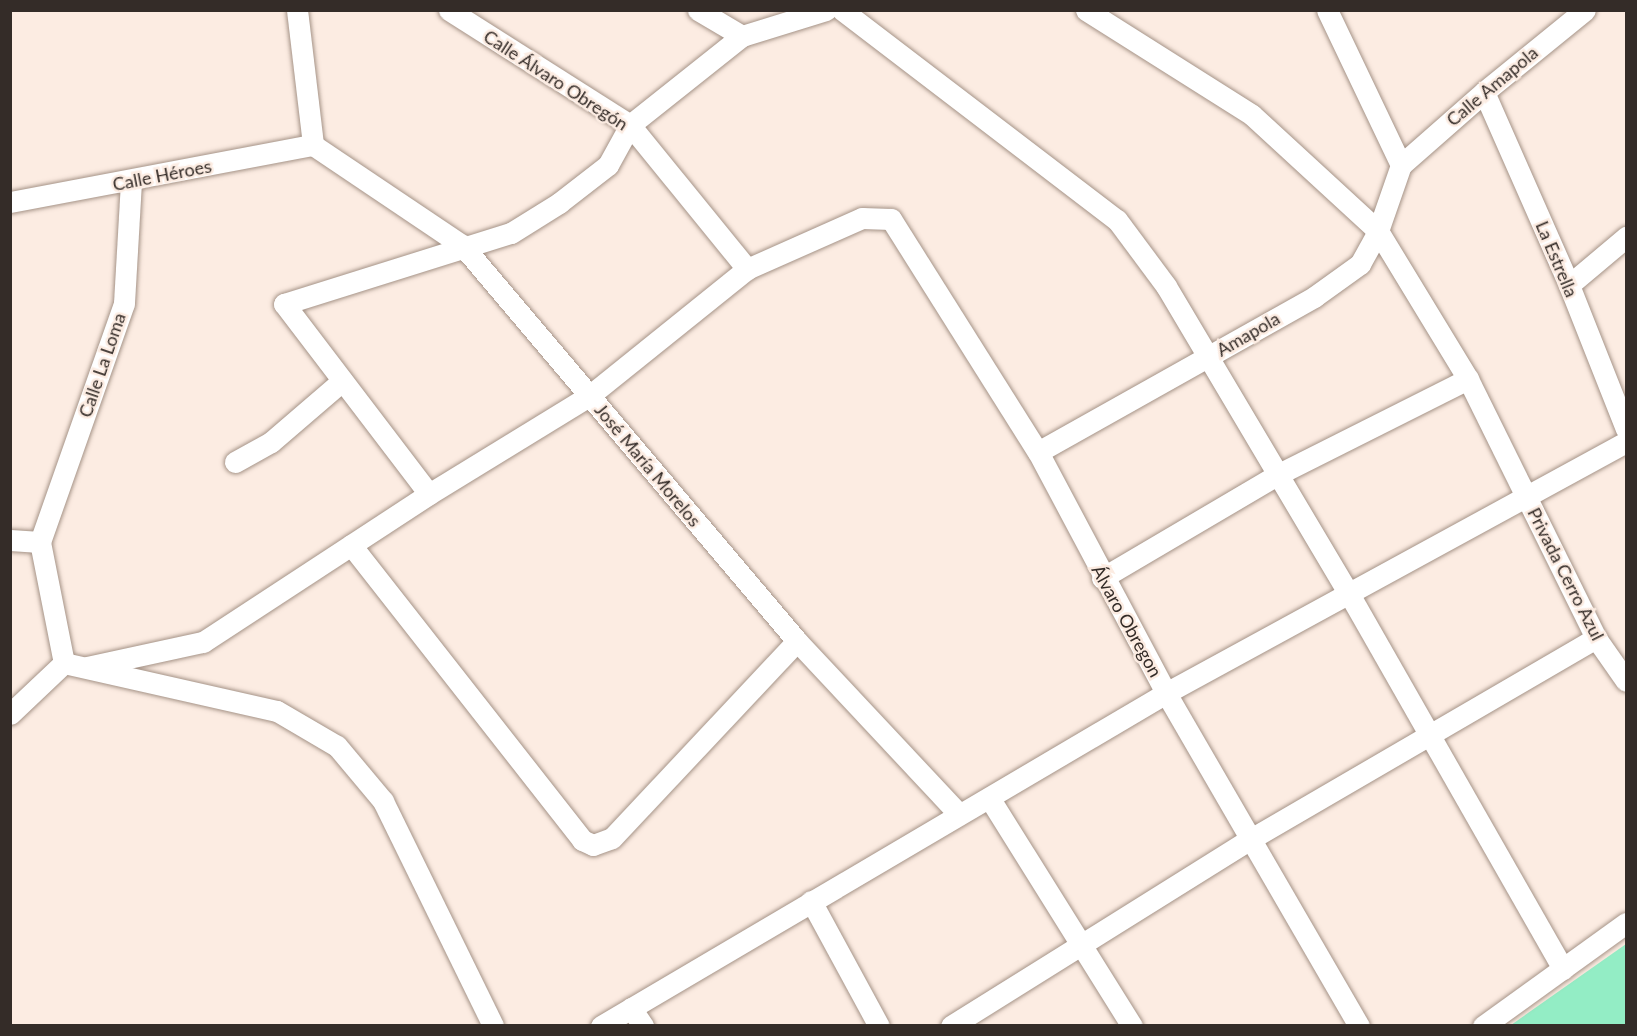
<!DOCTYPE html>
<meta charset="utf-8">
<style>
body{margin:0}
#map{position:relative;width:1637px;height:1036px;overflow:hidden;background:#fcece2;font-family:Lato,sans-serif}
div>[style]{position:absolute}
.green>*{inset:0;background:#93edc5}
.roads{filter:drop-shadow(0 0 2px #a59387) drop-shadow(0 0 2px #a59387)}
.street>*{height:21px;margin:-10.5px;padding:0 10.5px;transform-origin:10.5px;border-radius:10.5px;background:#fff}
span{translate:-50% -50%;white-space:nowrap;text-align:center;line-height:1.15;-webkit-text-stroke:5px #fcece2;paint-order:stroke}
.street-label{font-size:18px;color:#342c28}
.frame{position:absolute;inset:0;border:12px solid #342c28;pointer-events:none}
</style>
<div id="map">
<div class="green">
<div style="clip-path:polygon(1626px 944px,1626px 1025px,1511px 1025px)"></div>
</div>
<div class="roads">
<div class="street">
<div style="left:297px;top:10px;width:136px;rotate:83.2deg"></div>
<div style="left:449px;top:10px;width:214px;rotate:32.4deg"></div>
<div style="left:630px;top:125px;width:186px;rotate:50.9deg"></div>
<div style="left:698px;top:10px;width:51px;rotate:30.6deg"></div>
<div style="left:842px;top:10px;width:346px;rotate:37.4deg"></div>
<div style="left:1117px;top:220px;width:82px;rotate:53.4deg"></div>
<div style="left:1166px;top:286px;width:356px;rotate:59.3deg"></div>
<div style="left:1348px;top:592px;width:434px;rotate:60.3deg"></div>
<div style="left:1086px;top:10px;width:196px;rotate:32.3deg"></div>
<div style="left:1252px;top:115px;width:171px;rotate:42.6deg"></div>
<div style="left:1378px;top:231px;width:173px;rotate:58.7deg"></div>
<div style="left:1468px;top:379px;width:289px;rotate:63.7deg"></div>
<div style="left:1596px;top:638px;width:52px;rotate:55.1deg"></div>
<div style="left:1327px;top:10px;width:172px;rotate:64.5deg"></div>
<div style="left:1484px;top:92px;width:211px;rotate:66.2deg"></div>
<div style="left:1569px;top:285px;width:155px;rotate:68.4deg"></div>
<div style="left:313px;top:145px;width:179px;rotate:33.9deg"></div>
<div style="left:462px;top:245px;width:519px;rotate:49.77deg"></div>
<div style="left:797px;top:641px;width:237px;rotate:46.9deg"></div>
<div style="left:10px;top:202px;width:308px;rotate:-10.7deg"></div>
<div style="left:1569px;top:285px;width:75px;rotate:-40.1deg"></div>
<div style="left:1038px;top:452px;width:317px;rotate:-29.3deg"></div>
<div style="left:1314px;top:297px;width:57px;rotate:-35.7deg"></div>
<div style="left:1360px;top:264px;width:38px;rotate:-61deg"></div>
<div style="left:1378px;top:231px;width:70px;rotate:-70.8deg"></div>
<div style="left:1401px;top:165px;width:111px;rotate:-41.3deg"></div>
<div style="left:1484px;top:92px;width:130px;rotate:-39.1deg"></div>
<div style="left:235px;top:462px;width:41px;rotate:-29.1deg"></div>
<div style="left:271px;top:442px;width:94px;rotate:-40.7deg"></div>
<div style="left:429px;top:494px;width:239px;rotate:-127.3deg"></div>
<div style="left:284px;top:304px;width:238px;rotate:-17.4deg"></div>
<div style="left:511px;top:233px;width:57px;rotate:-32deg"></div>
<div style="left:559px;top:203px;width:62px;rotate:-37.8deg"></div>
<div style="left:608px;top:165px;width:46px;rotate:-61.2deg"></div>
<div style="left:630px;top:125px;width:143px;rotate:-38.5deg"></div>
<div style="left:742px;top:36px;width:88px;rotate:-17.2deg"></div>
<div style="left:10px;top:540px;width:30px;rotate:4deg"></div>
<div style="left:40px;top:542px;width:253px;rotate:-70.6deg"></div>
<div style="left:124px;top:303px;width:121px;rotate:-86.7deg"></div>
<div style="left:40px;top:542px;width:123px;rotate:78.8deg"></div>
<div style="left:351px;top:545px;width:375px;rotate:51.9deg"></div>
<div style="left:582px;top:840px;width:12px;rotate:24deg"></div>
<div style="left:593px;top:845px;width:20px;rotate:-20deg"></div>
<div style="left:612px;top:838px;width:270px;rotate:-46.8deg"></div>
<div style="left:1102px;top:578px;width:203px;rotate:-30.5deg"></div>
<div style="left:1277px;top:475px;width:214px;rotate:-26.7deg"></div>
<div style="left:64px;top:663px;width:218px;rotate:12.7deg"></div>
<div style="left:277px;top:711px;width:69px;rotate:30.3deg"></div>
<div style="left:337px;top:746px;width:72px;rotate:50.1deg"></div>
<div style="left:383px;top:801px;width:250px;rotate:63.9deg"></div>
<div style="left:87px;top:667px;width:119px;rotate:-12.2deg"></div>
<div style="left:203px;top:642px;width:270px;rotate:-33.2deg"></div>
<div style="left:429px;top:494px;width:188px;rotate:-31.5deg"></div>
<div style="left:589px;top:396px;width:203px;rotate:-38.8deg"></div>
<div style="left:747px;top:269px;width:126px;rotate:-23.9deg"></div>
<div style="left:862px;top:218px;width:29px;rotate:2deg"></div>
<div style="left:891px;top:219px;width:275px;rotate:57.8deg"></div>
<div style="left:1038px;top:452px;width:273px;rotate:62deg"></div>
<div style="left:1166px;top:693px;width:385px;rotate:59.9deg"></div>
<div style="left:10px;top:714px;width:74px;rotate:-43.4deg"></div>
<div style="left:990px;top:799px;width:268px;rotate:58deg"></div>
<div style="left:811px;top:901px;width:142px;rotate:61.5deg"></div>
<div style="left:631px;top:1008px;width:22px;rotate:56deg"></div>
<div style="left:601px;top:1026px;width:656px;rotate:-30.51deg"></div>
<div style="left:1166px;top:693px;width:524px;rotate:-28.62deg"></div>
<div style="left:951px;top:1026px;width:351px;rotate:-32deg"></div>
<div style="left:1249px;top:840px;width:402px;rotate:-30.2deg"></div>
<div style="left:1483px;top:1026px;width:176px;rotate:-35.8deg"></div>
</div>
</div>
<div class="street-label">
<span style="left:556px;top:80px;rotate:33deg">Calle Álvaro Obregón</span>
<span style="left:1492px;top:86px;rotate:-40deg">Calle Amapola</span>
<span style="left:162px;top:175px;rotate:-11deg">Calle Héroes</span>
<span style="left:1557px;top:259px;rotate:67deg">La Estrella</span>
<span style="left:1248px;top:334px;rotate:-30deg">Amapola</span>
<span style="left:102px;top:365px;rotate:-71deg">Calle La Loma</span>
<span style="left:648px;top:465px;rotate:50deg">José María Morelos</span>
<span style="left:1566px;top:574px;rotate:63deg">Privada Cerro Azul</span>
<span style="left:1127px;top:621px;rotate:61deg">Álvaro Obregon</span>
</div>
<div class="frame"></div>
</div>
